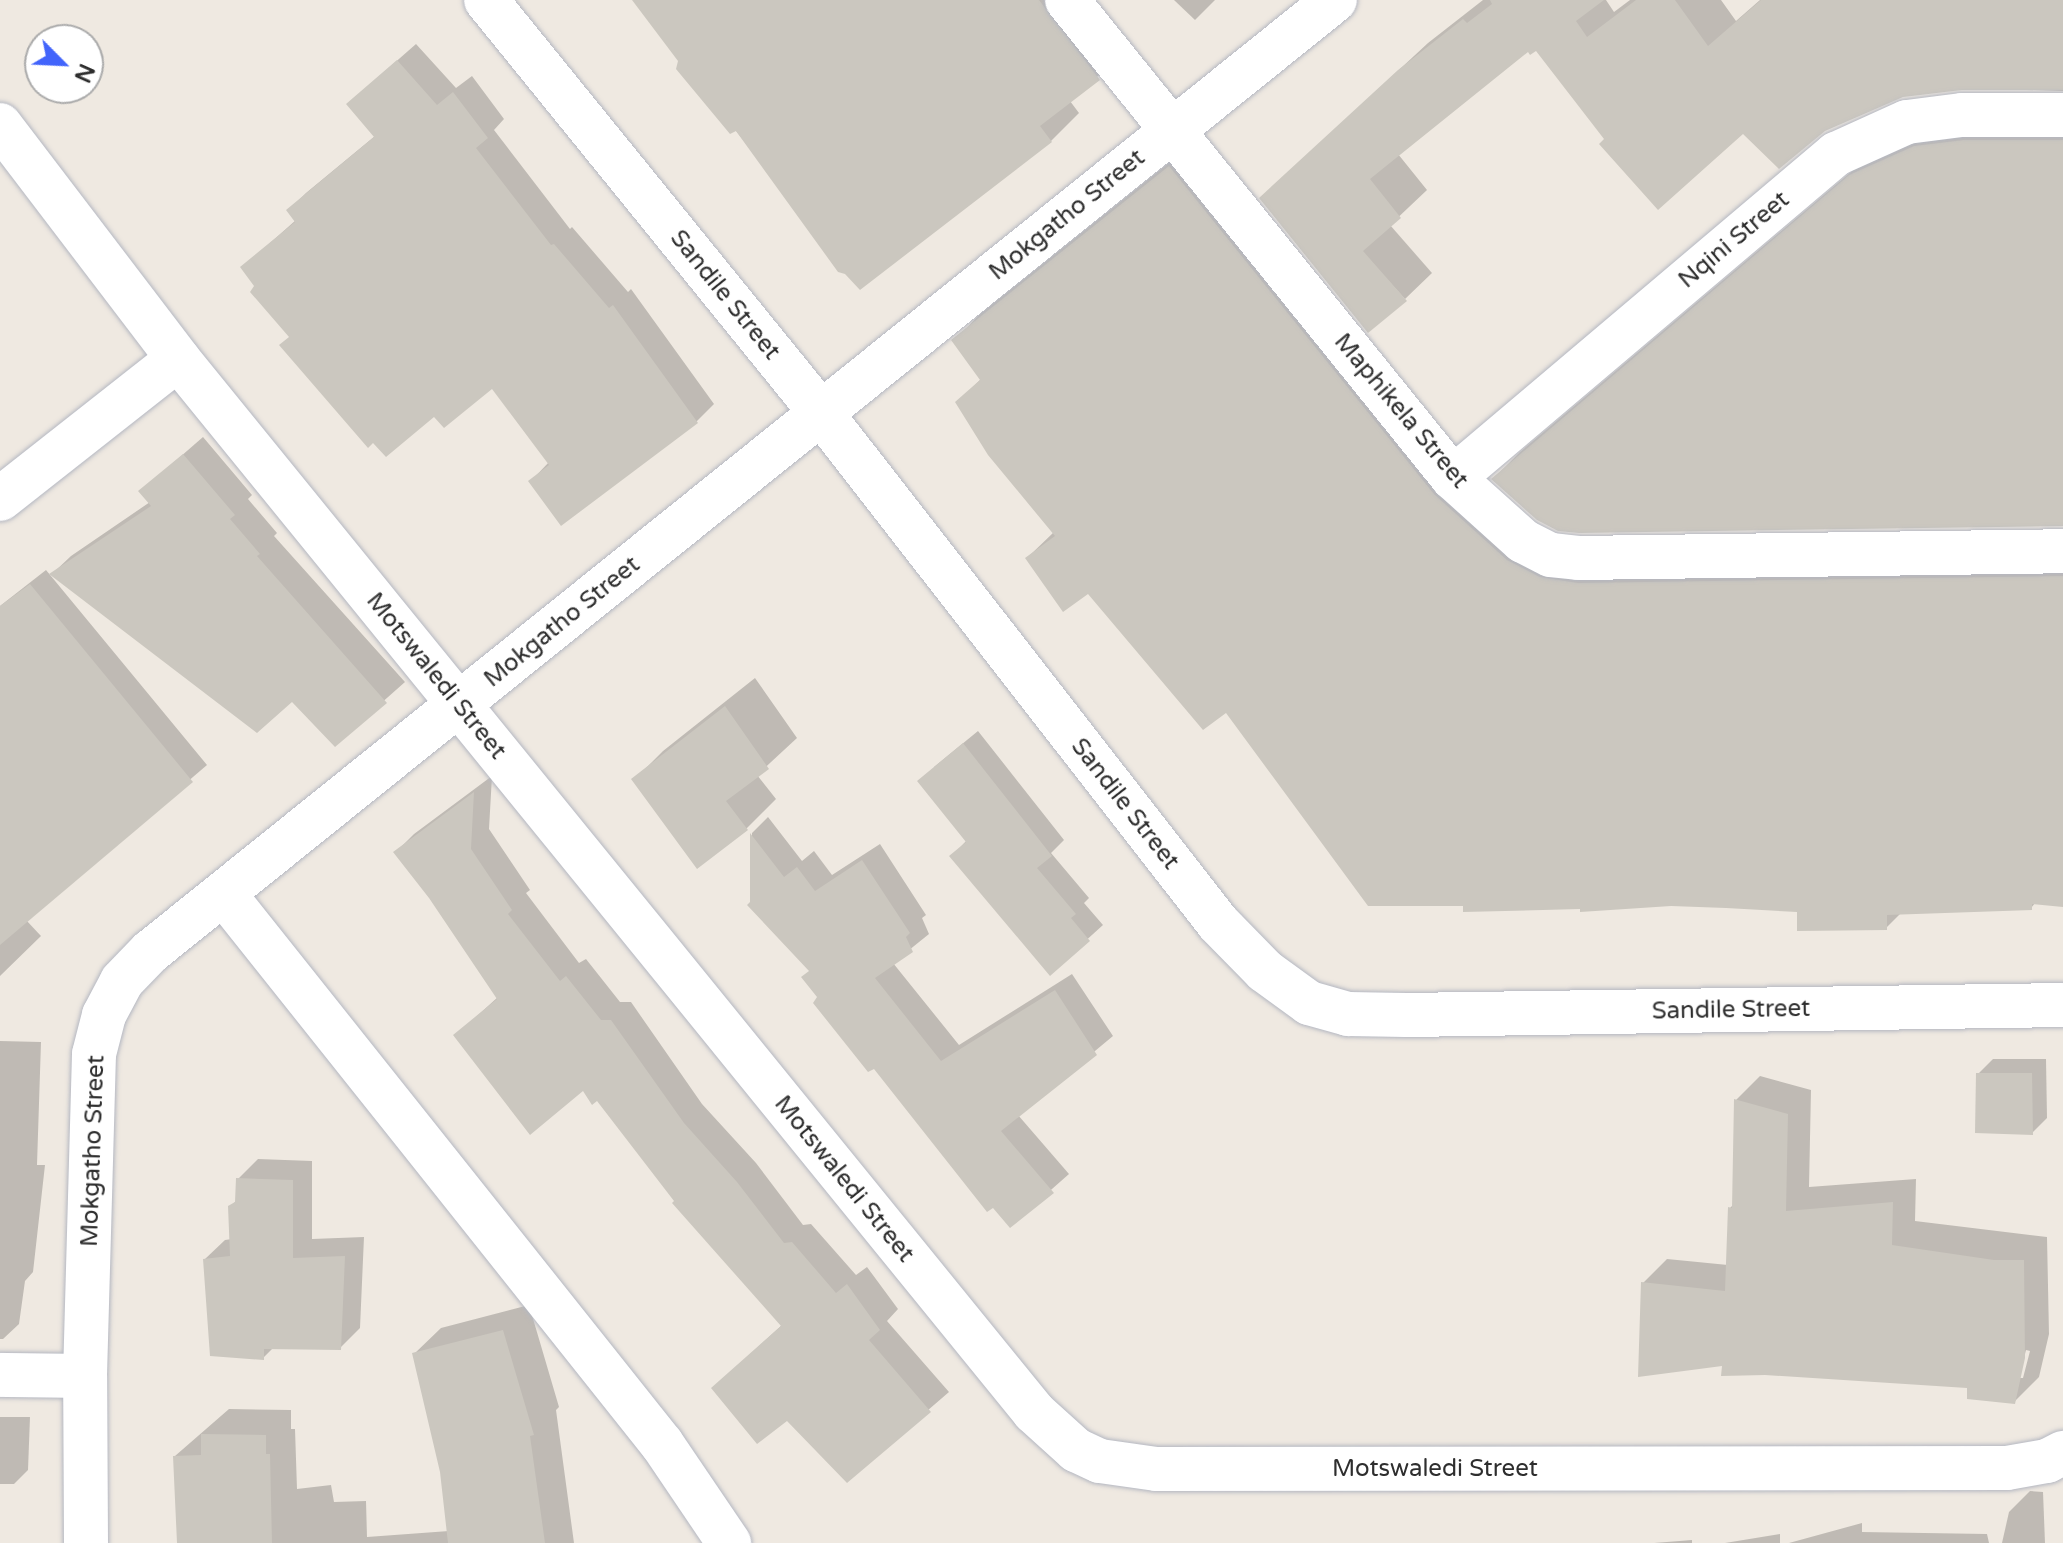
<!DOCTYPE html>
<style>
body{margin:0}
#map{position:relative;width:2063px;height:1543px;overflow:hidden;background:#efe9e1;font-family:"Varela Round",sans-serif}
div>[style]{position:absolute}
.shadow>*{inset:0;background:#0003}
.building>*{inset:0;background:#cbc7bf}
.roads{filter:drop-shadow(0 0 2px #b4b7c1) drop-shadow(0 0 2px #b4b7c1)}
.minor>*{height:44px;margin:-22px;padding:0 22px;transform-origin:22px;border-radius:22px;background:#fff}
span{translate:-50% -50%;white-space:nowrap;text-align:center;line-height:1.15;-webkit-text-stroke:6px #fff;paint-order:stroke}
.street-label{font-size:24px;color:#2e2e2e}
.north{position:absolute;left:24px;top:24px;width:80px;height:80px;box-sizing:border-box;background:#fff;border:2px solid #ababab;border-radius:50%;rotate:114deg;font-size:22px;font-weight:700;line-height:32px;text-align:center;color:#2e2e2e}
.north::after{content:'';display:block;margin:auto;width:28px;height:36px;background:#4264fb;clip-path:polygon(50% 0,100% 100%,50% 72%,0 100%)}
</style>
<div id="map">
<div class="shadow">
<div style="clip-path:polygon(634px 0,1088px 0,1126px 51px,1070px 101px,1079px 113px,1051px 141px,846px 272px)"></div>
<div style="clip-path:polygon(1174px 0,1215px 0,1195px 20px)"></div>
<div style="clip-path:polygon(1483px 0,1606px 0,1614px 12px,1630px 0,1721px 0,1736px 21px,1760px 0,2063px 0,2063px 91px,1962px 88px,1903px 95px,1743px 132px,1607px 139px,1536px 48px,1528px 49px,1398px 154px,1427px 190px,1390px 225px,1432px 273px,1405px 299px,1289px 172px,1428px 43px)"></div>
<div style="clip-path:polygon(416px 44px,456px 88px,472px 76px,504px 119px,494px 130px,570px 229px,572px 227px,628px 292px,631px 289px,714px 404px,696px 422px,531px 481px,549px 462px,492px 386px,373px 440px,291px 336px,243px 267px,296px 220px,289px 210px,306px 193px,375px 136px,367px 87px)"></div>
<div style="clip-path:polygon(2063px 112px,2063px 524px,1494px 478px,1520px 452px,1878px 149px)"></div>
<div style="clip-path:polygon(1196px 141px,1460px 467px,1567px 551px,2063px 550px,2063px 905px,2036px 902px,2031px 908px,1902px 912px,1886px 928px,1799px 910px,1671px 904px,1465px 904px,1226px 711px,1088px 591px,1027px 558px,1054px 532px,957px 403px,982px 378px,954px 341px,980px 314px)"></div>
<div style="clip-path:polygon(203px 437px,252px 495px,248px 499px,277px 533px,274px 536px,405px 682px,335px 744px,292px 700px,52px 574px,71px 556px,150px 502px,141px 491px)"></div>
<div style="clip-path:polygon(46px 570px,207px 765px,26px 920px,41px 936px,0 976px,0 606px)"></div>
<div style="clip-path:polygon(755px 678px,797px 738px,757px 775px,776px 799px,747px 828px,697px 867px,634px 780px,663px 751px)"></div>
<div style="clip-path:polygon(978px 731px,1064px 840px,1051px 853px,1089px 898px,1084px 903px,1103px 925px,1050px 973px,952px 856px,967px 840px,934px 767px)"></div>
<div style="clip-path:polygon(492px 776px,489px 829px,530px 890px,526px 893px,579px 963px,586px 959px,620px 1002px,631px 1002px,702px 1104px,756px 1163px,803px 1225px,811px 1224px,856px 1275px,867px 1267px,898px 1309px,887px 1321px,949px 1392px,847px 1480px,788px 1419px,713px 1388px,782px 1325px,676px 1201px,598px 1098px,583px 1088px,456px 1035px,498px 997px,431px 897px,396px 852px,414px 834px)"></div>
<div style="clip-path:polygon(768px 817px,802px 861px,814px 851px,832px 875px,880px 844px,926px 915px,922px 918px,929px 934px,893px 963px,959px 1045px,1072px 974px,1113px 1036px,1018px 1115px,1069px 1174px,1010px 1226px,819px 997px,811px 971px,752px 902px,752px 833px)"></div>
<div style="clip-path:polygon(0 1041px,41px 1042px,37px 1165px,45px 1165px,33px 1272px,25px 1281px,19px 1324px,3px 1339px,0 1339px)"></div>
<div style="clip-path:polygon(1993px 1059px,2046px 1059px,2047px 1118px,2032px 1133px,1978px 1074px)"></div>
<div style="clip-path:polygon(evenodd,1760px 1076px,1811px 1090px,1809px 1187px,1916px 1179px,1915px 1221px,2047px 1237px,2049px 1334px,2039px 1377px,2014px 1402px,1969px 1386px,1724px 1364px,1643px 1283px,1667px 1259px,1728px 1265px,1730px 1208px,1734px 1204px,1736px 1100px,1760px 1076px,2026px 1350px,2030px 1351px,2023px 1378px,2019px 1378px,2026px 1350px)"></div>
<div style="clip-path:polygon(258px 1159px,312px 1161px,312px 1239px,364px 1237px,360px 1328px,340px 1348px,274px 1347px,263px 1358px,205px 1259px,225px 1240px,232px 1239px,230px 1207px,237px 1200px,238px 1179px)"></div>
<div style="clip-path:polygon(529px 1305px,559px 1407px,556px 1410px,574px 1543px,179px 1543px,175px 1456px,229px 1409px,291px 1410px,291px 1429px,295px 1429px,297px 1489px,331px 1485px,334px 1502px,366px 1501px,367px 1537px,449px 1531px,442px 1472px,414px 1354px,441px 1328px)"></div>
<div style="clip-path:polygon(0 1417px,30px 1417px,28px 1470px,14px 1484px,0 1484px)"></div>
<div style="clip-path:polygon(2030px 1491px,2043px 1492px,2045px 1543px,2002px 1543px,2009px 1512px)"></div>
<div style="clip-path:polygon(1862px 1523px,1862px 1532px,1987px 1534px,1989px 1543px,1789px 1543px)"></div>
<div style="clip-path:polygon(1780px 1534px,1780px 1543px,1725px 1543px)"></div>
<div style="clip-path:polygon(1692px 1540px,1692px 1543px,1654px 1543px)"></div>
</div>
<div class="building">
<div style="clip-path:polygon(632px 0,1039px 0,1100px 80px,1040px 126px,1052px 142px,860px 290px,845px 274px,838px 272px,736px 131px,730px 134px,676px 69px,678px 61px)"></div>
<div style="clip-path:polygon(1490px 0,1604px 0,1576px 21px,1587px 37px,1636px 0,1675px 0,1708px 46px,1761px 0,2063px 0,2063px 90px,1962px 90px,1903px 97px,1825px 131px,1779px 169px,1743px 134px,1658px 210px,1599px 144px,1604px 139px,1536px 51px,1530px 55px,1528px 52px,1370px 179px,1401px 218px,1363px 251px,1407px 301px,1368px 333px,1259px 198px,1398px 70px,1463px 19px,1467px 23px,1492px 4px)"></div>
<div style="clip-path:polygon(397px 60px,437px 105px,453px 92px,488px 138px,476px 148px,551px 245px,554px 244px,609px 308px,613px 305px,698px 423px,561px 526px,528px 481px,549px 465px,492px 389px,444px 428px,434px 417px,386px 457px,373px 443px,368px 448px,279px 345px,289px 337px,250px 292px,254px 286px,240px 267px,295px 222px,286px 210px,374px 137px,346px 104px)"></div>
<div style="clip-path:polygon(1964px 140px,2063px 140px,2063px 526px,1579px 533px,1558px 531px,1537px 520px,1491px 479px,1849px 175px,1914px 146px)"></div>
<div style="clip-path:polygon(1169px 166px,1434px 494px,1507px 560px,1540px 577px,1578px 583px,2063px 576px,2063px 907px,2032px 904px,2032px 910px,1887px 915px,1887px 930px,1797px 931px,1797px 912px,1726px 908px,1671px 906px,1580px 912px,1580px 909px,1463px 912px,1463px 906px,1368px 906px,1226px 713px,1203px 730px,1088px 594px,1063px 612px,1025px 558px,1055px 536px,988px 455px,955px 402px,980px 380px,951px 340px)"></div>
<div style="clip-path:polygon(183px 454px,235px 515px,230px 519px,260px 554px,257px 556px,387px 703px,335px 747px,292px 702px,257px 733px,49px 574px,151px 506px,138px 491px)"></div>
<div style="clip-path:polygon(30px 584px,193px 782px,0 945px,0 606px)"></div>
<div style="clip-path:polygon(725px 706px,769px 769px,726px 801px,748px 830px,697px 869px,631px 779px)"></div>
<div style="clip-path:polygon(963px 743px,1052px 856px,1037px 868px,1076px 914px,1071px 918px,1090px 941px,1050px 976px,949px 856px,966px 842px,917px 781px)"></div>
<div style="clip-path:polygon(474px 792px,471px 849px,512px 910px,508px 914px,560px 981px,566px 976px,601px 1020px,611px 1020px,684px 1123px,737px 1182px,784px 1243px,792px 1242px,836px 1293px,847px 1284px,880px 1330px,869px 1340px,931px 1412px,847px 1483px,787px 1421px,757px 1444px,711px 1388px,781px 1326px,672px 1203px,674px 1201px,597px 1101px,592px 1105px,583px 1091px,530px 1135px,453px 1035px,497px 999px,429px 898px,393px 852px)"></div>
<div style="clip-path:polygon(750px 833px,784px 877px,797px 867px,815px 891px,862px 860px,910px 933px,906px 937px,913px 952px,875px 978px,941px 1061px,1055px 990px,1097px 1055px,1001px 1131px,1054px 1193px,1010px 1228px,993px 1208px,987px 1212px,874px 1069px,868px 1072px,813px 1003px,817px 997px,801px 977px,809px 971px,747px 905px,750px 902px)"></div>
<div style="clip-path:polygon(1976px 1073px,2032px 1073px,2033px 1135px,1975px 1133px)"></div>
<div style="clip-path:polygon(1734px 1099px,1788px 1114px,1786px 1211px,1893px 1202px,1892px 1245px,1994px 1260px,2024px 1260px,2025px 1358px,2015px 1404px,1967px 1399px,1967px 1388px,1765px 1375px,1721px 1376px,1722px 1366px,1638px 1377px,1641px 1282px,1725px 1291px,1728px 1207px,1732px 1208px)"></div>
<div style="clip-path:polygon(236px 1178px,293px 1180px,293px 1258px,345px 1256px,341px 1350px,264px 1349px,264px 1360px,210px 1356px,203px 1259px,230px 1256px,228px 1206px,235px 1202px)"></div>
<div style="clip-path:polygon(503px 1330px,534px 1435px,530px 1436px,545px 1543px,448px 1543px,440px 1472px,412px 1353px)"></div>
<div style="clip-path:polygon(201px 1434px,266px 1435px,266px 1454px,270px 1454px,272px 1543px,177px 1543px,173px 1456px,201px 1455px)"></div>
</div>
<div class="roads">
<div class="minor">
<div style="left:486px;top:0;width:532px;rotate:50.95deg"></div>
<div style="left:821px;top:413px;width:646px;rotate:52.1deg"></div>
<div style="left:1218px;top:923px;width:67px;rotate:45.6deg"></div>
<div style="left:1265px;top:971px;width:54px;rotate:36deg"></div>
<div style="left:1309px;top:1003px;width:41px;rotate:15.8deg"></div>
<div style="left:1348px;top:1014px;width:58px;rotate:1deg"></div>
<div style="left:1406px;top:1015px;width:657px;rotate:-0.87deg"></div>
<div style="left:1067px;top:0;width:614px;rotate:51.08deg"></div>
<div style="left:1453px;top:478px;width:94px;rotate:42deg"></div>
<div style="left:1523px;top:541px;width:31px;rotate:27deg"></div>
<div style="left:1551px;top:555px;width:27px;rotate:6deg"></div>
<div style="left:1578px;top:558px;width:485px;rotate:-0.8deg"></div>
<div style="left:0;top:125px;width:294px;rotate:52.7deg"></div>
<div style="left:178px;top:359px;width:1357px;rotate:50.89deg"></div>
<div style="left:1034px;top:1412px;width:57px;rotate:42.1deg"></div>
<div style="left:1076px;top:1450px;width:26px;rotate:25deg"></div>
<div style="left:1100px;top:1461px;width:57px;rotate:8.1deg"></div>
<div style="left:1156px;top:1469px;width:851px;rotate:-0.07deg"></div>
<div style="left:2007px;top:1468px;width:41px;rotate:-9.9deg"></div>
<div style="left:2047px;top:1461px;width:18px;rotate:-27deg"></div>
<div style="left:1453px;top:478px;width:502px;rotate:-40.23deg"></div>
<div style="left:1836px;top:154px;width:78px;rotate:-24.3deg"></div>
<div style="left:1907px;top:122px;width:55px;rotate:-7.3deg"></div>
<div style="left:1962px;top:115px;width:101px"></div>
<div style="left:0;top:499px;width:226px;rotate:-38.2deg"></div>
<div style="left:224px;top:894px;width:703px;rotate:51.47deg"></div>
<div style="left:662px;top:1444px;width:120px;rotate:55.9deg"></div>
<div style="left:0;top:1375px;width:85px;rotate:0.7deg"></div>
<div style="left:86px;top:1543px;width:167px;rotate:-90.3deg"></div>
<div style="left:85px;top:1376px;width:322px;rotate:-88.4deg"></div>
<div style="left:94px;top:1054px;width:40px;rotate:-75.6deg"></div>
<div style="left:104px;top:1015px;width:38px;rotate:-62deg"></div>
<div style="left:122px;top:981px;width:40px;rotate:-46deg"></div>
<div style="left:150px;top:952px;width:1520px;rotate:-38.78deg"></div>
</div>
</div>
<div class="street-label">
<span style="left:1067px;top:215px;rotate:-39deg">Mokgatho Street</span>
<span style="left:1734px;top:240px;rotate:-40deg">Nqini Street</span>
<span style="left:725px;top:295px;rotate:51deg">Sandile Street</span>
<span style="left:1401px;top:411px;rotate:50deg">Maphikela Street</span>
<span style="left:562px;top:622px;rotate:-39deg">Mokgatho Street</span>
<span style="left:436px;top:676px;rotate:51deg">Motswaledi Street</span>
<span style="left:1125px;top:804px;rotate:52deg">Sandile Street</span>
<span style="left:1731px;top:1010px;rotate:-1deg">Sandile Street</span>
<span style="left:93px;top:1151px;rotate:-88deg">Mokgatho Street</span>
<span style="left:844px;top:1179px;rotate:51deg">Motswaledi Street</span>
<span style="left:1435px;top:1469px">Motswaledi Street</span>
</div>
<div class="north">N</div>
</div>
